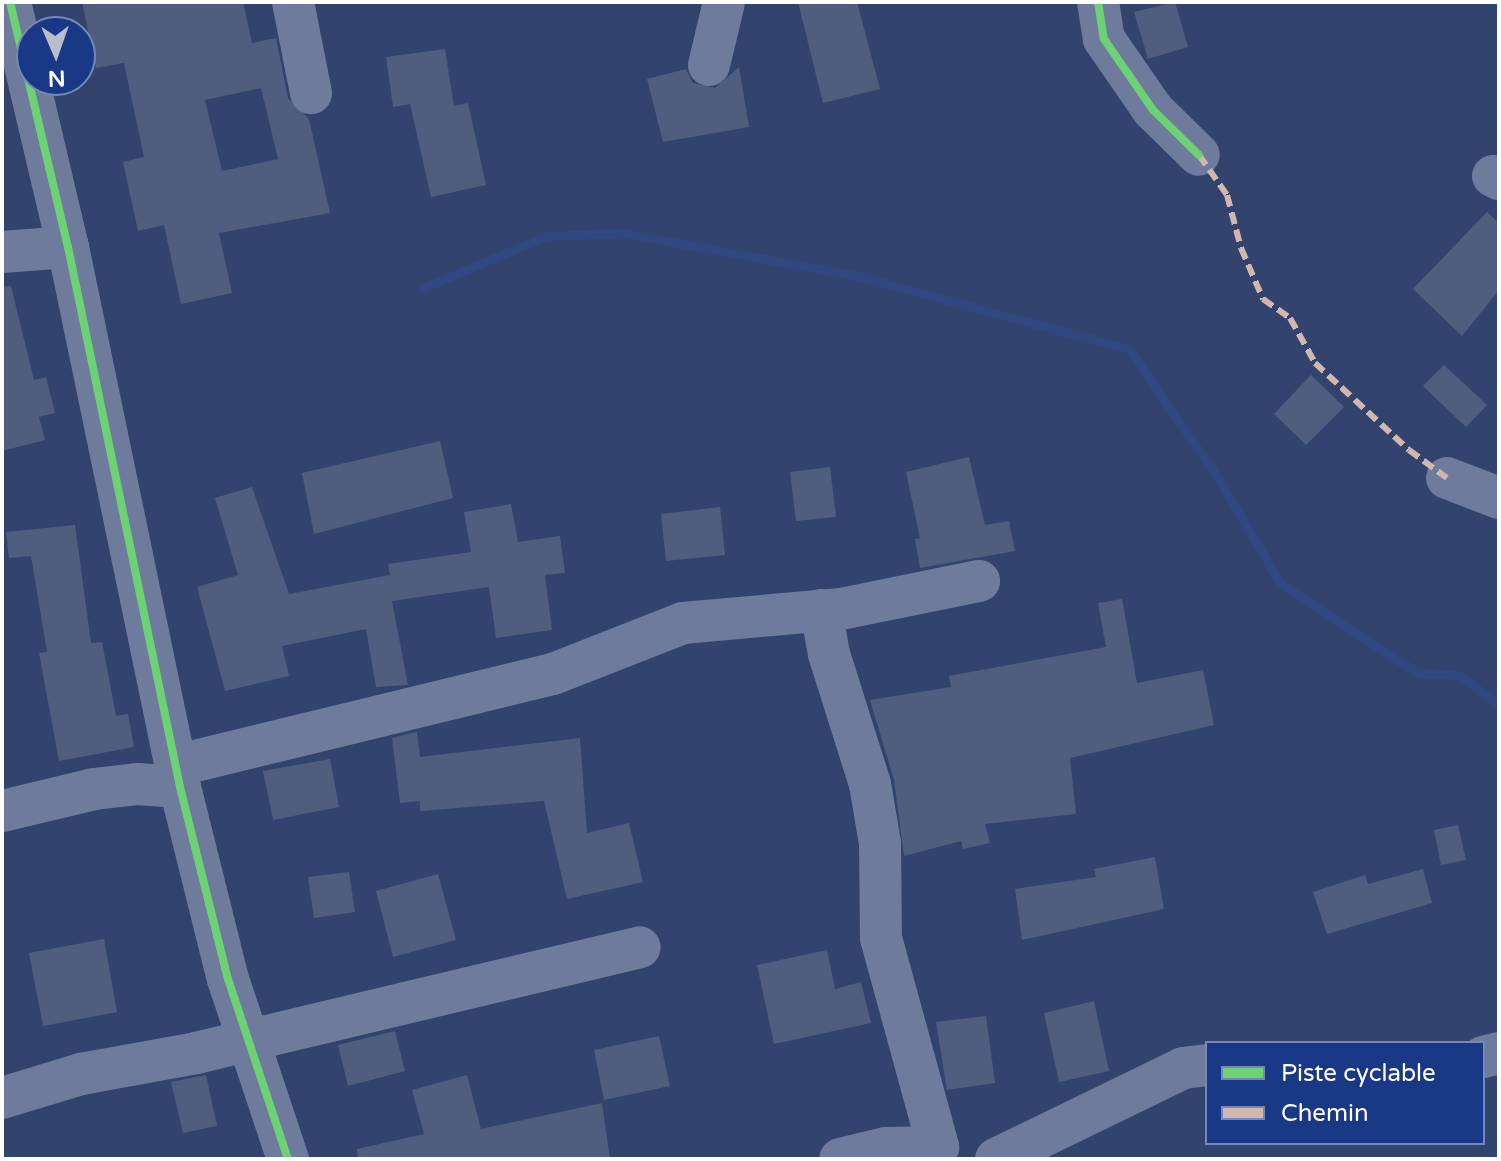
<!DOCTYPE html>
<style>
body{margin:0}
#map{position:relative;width:1501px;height:1161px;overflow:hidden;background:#32446e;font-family:"Varela Round",sans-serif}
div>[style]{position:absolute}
.stream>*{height:9px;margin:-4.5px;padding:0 4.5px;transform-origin:4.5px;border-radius:4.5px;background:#304780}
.building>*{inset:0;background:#4f5d7f}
.minor>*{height:42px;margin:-21px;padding:0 21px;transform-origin:21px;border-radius:21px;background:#6e7b9c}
.quiet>*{height:6px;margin-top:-3px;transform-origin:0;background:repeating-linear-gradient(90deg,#d1b7ad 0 12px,transparent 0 18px)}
.cycleway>*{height:8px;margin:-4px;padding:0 4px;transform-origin:4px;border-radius:4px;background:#6cd273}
span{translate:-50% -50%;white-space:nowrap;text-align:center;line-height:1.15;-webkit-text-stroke:6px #193987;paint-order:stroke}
.frame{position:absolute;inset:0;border:4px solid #fff;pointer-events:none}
.legend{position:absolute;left:1205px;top:1041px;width:280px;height:104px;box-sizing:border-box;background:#193987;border:2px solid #7588b7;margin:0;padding:10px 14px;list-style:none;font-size:24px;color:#fff}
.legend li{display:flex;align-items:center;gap:16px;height:40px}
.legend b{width:40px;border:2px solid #7588b7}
.north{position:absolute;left:16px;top:16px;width:80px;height:80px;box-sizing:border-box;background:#193987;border:2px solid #7588b7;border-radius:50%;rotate:178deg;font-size:22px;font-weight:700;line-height:32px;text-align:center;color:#fff}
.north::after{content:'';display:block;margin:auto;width:28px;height:36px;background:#b7becc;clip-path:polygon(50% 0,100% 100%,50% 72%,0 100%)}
</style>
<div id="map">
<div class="stream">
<div style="left:423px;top:288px;width:134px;rotate:-22.9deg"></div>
<div style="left:546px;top:236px;width:77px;rotate:-2.2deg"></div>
<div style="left:623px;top:233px;width:239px;rotate:10.4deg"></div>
<div style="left:858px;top:276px;width:281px;rotate:15.1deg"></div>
<div style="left:1129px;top:349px;width:157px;rotate:55.4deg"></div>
<div style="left:1218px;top:478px;width:122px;rotate:59.4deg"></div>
<div style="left:1280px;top:583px;width:165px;rotate:33.1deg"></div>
<div style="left:1418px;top:673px;width:40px;rotate:2.9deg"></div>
<div style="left:1458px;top:675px;width:50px;rotate:35.3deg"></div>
</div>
<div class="building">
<div style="clip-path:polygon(evenodd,82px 2px,243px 2px,252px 43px,276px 38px,288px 98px,309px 119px,330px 213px,219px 233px,232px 293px,181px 304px,164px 225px,138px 231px,123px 162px,144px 157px,124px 63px,96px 68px,82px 2px,261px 88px,278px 159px,222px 171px,205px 100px,261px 88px)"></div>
<div style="clip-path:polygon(798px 2px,857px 2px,880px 89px,823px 103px)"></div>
<div style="clip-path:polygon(1175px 2px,1188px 47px,1148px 59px,1134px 12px)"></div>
<div style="clip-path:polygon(445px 49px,454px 106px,468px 103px,486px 185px,431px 197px,410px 104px,393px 107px,386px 57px)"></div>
<div style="clip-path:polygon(739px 67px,749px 127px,663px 142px,647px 79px,686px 69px,693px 83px,715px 88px)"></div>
<div style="clip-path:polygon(1487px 212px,1499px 223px,1499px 290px,1462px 336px,1413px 289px)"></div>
<div style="clip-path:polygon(11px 286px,34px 380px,46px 377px,55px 413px,39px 417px,45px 440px,2px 451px,2px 287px)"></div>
<div style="clip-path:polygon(1444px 365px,1487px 405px,1466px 427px,1423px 386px)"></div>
<div style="clip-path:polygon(1311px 375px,1344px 407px,1306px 445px,1274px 414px)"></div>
<div style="clip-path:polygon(440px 441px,453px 498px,314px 534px,302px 473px)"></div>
<div style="clip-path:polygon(969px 457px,985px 525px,1009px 521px,1015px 551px,920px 568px,915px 539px,920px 538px,906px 472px)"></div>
<div style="clip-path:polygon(830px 467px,836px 517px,796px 521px,790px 472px)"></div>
<div style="clip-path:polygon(252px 487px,289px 594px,390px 575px,388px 564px,471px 552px,464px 512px,511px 504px,518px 542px,560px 536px,565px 573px,545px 575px,552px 630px,496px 638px,489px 587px,392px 601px,408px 685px,376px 687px,366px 629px,282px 646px,289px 676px,225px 691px,197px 587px,238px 575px,215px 498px)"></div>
<div style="clip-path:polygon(720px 507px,725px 555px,666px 561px,661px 514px)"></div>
<div style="clip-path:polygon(75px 525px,91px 643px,102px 642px,116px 716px,128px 714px,134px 747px,59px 761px,39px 653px,47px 652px,31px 556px,9px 558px,6px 532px)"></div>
<div style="clip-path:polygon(1122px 599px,1137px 683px,1203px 670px,1214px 725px,1070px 758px,1076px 814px,985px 824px,990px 843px,963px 849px,961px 841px,904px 856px,894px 780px,870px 700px,951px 687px,949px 676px,1106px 647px,1098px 603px)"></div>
<div style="clip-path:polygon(417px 732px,420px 757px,580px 738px,587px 833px,629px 823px,643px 882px,567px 899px,544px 801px,420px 811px,420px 801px,400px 803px,392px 738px)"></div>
<div style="clip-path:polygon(330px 759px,339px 807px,273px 820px,263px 771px)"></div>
<div style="clip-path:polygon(1458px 825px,1466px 860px,1441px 865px,1434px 830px)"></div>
<div style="clip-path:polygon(1155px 857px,1164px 909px,1022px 940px,1015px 889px,1096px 877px,1094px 869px)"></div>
<div style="clip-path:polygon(1423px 869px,1432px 903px,1327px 934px,1313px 892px,1365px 875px,1368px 884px)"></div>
<div style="clip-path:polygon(349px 872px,355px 912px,314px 918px,308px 877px)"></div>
<div style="clip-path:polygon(438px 874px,456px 940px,393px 957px,376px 891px)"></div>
<div style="clip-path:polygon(104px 939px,117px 1012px,43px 1026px,29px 953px)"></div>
<div style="clip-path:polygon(827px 950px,835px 989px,861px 982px,871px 1023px,774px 1044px,757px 965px)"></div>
<div style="clip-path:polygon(1094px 1001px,1109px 1071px,1059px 1082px,1044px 1013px)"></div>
<div style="clip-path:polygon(986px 1016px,995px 1083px,947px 1090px,936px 1022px)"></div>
<div style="clip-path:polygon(395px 1031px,405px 1071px,348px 1086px,338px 1045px)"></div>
<div style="clip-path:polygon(659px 1036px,670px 1086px,604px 1100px,594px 1050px)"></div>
<div style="clip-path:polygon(206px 1075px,217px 1126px,183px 1133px,171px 1082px)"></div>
<div style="clip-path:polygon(467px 1075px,481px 1129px,602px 1103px,610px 1159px,358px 1159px,357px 1149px,424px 1134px,412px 1090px)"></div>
</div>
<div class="minor">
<div style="left:10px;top:2px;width:252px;rotate:76.7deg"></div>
<div style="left:68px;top:247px;width:551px;rotate:78.28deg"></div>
<div style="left:180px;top:787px;width:198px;rotate:76deg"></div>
<div style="left:228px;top:979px;width:190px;rotate:71.6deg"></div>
<div style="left:293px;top:2px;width:93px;rotate:78.8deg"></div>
<div style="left:1098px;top:2px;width:37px;rotate:81deg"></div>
<div style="left:1104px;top:39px;width:86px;rotate:55.4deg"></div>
<div style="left:1153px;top:110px;width:64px;rotate:44.4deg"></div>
<div style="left:709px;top:65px;width:65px;rotate:-76.6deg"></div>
<div style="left:1493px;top:176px;width:7px;rotate:27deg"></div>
<div style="left:2px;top:252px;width:66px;rotate:-4.3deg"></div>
<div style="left:1447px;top:478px;width:56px;rotate:21deg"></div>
<div style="left:821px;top:610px;width:45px;rotate:79.7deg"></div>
<div style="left:829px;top:654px;width:136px;rotate:72.5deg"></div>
<div style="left:870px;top:784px;width:60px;rotate:80.4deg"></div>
<div style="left:880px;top:843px;width:95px;rotate:89.4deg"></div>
<div style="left:881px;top:938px;width:217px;rotate:74.7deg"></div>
<div style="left:938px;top:1147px;width:52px;rotate:178.9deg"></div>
<div style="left:886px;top:1148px;width:47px;rotate:166.6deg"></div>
<div style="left:179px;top:765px;width:385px;rotate:-13.7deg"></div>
<div style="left:553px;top:674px;width:140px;rotate:-21.4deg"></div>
<div style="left:683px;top:623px;width:159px;rotate:-5.1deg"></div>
<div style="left:841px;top:609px;width:141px;rotate:-11.5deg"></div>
<div style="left:2px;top:811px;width:95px;rotate:-13.4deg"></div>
<div style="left:94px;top:789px;width:43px;rotate:-6.6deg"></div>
<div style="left:137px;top:784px;width:43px;rotate:4deg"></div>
<div style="left:1483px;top:1057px;width:16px;rotate:-14deg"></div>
<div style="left:2px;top:1098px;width:83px;rotate:-16.9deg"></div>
<div style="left:81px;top:1074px;width:117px;rotate:-10.3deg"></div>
<div style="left:196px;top:1053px;width:456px;rotate:-13.4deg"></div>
<div style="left:996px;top:1159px;width:208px;rotate:-25.9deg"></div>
<div style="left:1183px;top:1068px;width:24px;rotate:-7deg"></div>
</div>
<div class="quiet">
<div style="left:1199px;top:155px;width:49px;rotate:55deg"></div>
<div style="left:1227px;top:195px;width:55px;rotate:75.2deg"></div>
<div style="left:1241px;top:248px;width:56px;rotate:66.7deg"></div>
<div style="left:1263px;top:299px;width:33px;rotate:35deg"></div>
<div style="left:1290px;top:318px;width:51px;rotate:60.9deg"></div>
<div style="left:1315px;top:363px;width:128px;rotate:42.8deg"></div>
<div style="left:1409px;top:450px;width:47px;rotate:36.4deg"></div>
</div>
<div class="cycleway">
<div style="left:10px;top:2px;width:252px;rotate:76.7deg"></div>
<div style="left:68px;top:247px;width:551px;rotate:78.28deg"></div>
<div style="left:180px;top:787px;width:198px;rotate:76deg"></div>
<div style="left:228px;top:979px;width:190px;rotate:71.6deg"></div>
<div style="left:1098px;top:2px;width:37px;rotate:81deg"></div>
<div style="left:1104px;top:39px;width:86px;rotate:55.4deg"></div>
<div style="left:1153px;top:110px;width:64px;rotate:44.4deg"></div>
</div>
<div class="frame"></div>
<ul class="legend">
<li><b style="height:10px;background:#6cd273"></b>Piste cyclable</li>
<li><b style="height:10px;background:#d1b7ad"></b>Chemin</li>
</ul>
<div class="north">N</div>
</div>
